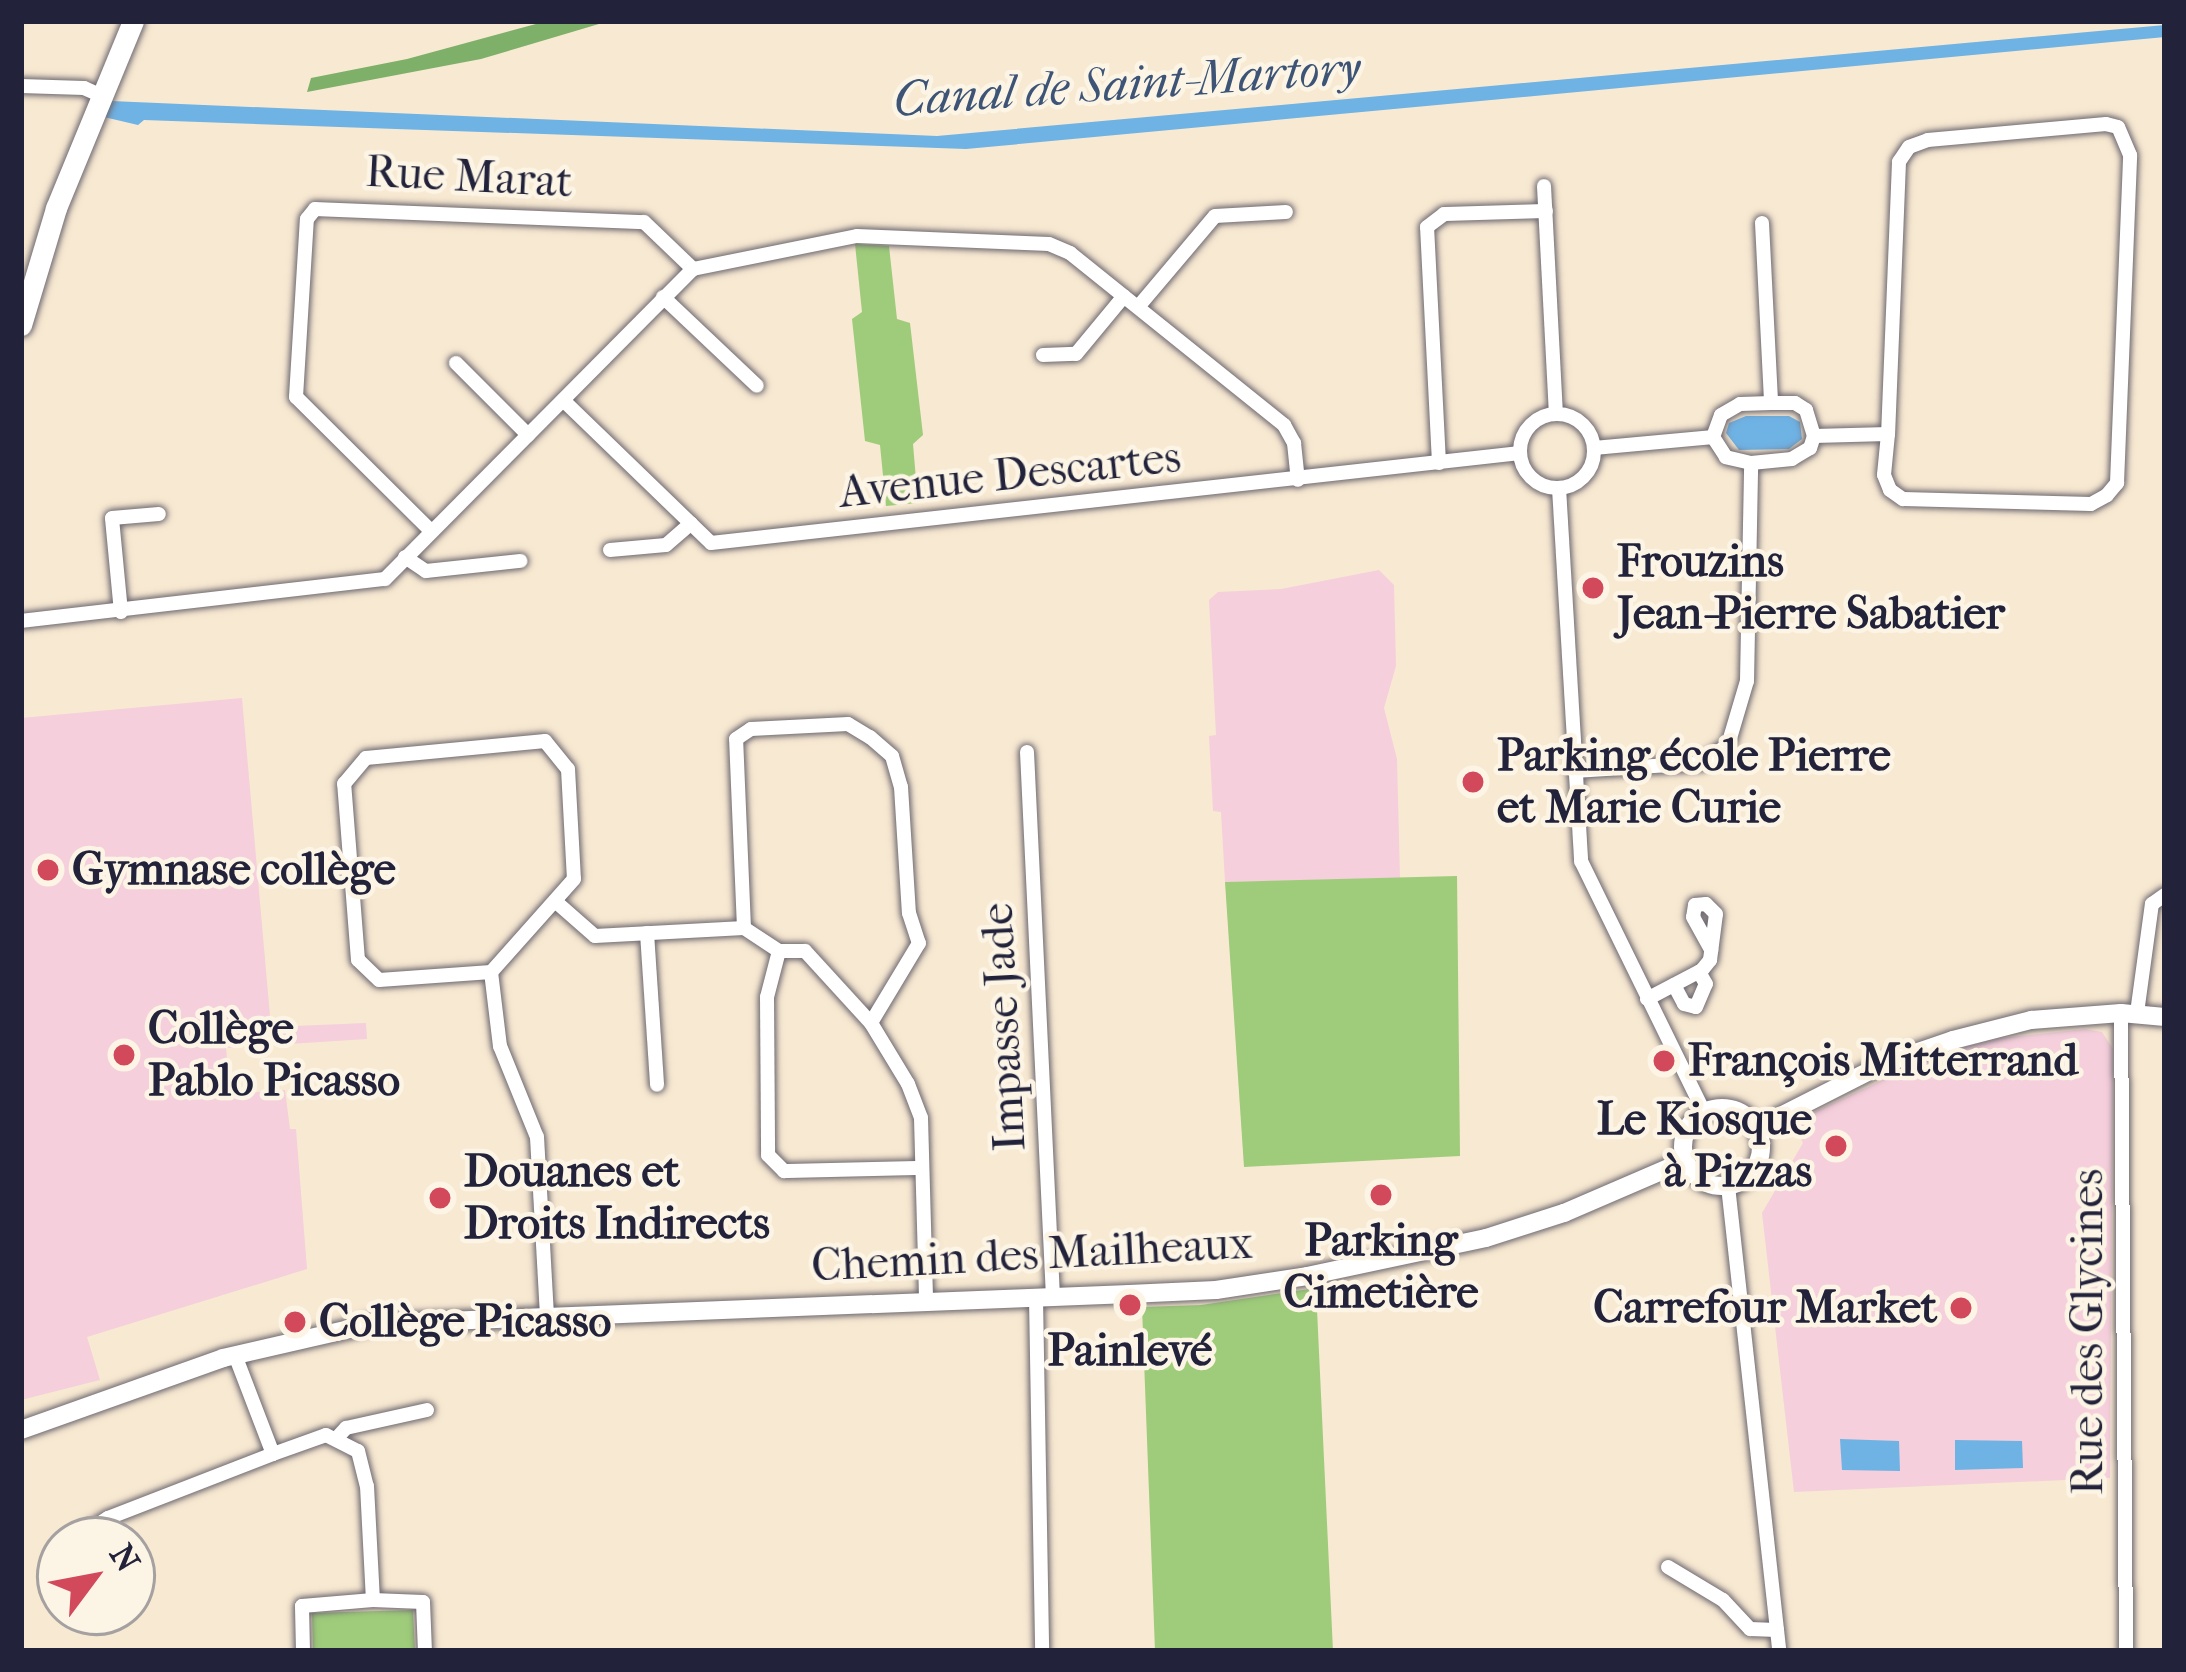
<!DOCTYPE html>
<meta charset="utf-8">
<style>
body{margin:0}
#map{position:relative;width:2186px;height:1672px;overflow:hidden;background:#f8e9d2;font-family:"IM FELL French Canon",serif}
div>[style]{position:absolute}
.built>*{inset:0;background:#f5cfdb}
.green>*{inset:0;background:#9ecc7a}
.forest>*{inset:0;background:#7eb06a}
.water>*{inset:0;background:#6fb2e4}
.roads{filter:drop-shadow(0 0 3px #6d6870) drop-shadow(0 0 3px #6d6870)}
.minor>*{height:14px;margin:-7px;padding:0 7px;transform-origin:7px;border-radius:7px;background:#fff}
.minor>.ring{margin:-7px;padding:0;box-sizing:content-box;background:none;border:14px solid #fff;border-radius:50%}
.tertiary>*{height:18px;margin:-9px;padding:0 9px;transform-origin:9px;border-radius:9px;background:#fff}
.tertiary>.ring{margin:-9px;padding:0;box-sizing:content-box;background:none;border:18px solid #fff;border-radius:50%}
.secondary>*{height:21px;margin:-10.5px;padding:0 10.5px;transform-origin:10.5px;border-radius:10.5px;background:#fff}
.dots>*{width:33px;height:33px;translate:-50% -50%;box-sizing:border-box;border:6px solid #fcf5e5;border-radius:50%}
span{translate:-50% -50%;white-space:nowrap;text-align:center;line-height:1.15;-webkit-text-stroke:9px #fcf5e5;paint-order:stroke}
.street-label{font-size:45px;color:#22223b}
.poi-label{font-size:45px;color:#22223b;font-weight:700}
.left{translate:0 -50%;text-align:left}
.right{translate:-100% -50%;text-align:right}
.water-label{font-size:48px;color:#3d5476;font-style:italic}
.frame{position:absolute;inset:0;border:24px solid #22223b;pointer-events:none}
.north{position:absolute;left:36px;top:1516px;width:120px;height:120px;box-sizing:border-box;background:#fcf5e5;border:3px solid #a5a1a1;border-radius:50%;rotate:58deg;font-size:33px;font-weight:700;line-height:48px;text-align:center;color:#22223b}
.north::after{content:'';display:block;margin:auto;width:42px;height:54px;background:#d1495b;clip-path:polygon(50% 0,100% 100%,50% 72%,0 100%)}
</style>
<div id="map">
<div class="built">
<div style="clip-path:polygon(1379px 570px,1394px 585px,1396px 666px,1384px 708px,1397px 759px,1400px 878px,1225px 882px,1221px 812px,1213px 811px,1209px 736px,1216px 735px,1209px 600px,1218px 592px,1281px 589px)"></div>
<div style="clip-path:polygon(242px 698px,271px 1027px,366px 1023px,367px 1039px,226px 1048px,230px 1094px,285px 1090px,290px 1129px,296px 1129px,307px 1269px,87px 1337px,100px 1380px,21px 1400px,21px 718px)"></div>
<div style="clip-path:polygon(2085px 1029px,2102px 1032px,2113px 1049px,2110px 1478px,1794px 1492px,1762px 1213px,1803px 1143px,1793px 1122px,1936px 1055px,2001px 1038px)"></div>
</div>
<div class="green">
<div style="clip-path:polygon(855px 244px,889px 246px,897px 319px,910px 323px,923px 435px,913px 444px,918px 503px,886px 506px,880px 445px,865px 441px,852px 319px,862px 312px)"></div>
<div style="clip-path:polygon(1457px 876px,1460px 1156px,1244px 1167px,1225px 882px)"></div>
<div style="clip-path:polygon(1316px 1288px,1333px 1651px,1155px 1651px,1142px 1307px,1201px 1305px)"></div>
<div style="clip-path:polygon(413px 1610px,415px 1651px,313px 1651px,312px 1613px)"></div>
</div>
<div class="forest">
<div style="clip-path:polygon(547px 21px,609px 21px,481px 59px,307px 92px,311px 78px,407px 59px)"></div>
</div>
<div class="water">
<div style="clip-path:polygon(2165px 25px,2165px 37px,966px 149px,144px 120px,138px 125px,104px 117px,111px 101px,937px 136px)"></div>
<div style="clip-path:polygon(1746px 416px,1789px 416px,1800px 422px,1802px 439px,1789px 449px,1739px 450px,1726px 433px,1729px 423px)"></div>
<div style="clip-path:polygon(1840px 1439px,1899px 1441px,1900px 1471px,1842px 1470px)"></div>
<div style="clip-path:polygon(1955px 1440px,2022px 1441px,2023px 1468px,1955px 1470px)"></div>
</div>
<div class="roads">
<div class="minor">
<div style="left:21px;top:86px;width:63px;rotate:1.8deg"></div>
<div style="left:84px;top:88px;width:20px;rotate:24deg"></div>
<div style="left:1544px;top:186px;width:228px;rotate:87deg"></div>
<div style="left:1762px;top:223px;width:180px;rotate:87.1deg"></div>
<div style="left:663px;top:297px;width:129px;rotate:43.4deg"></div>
<div style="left:1138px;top:307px;width:119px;rotate:-49.8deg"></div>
<div style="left:1215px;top:216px;width:71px;rotate:-3.2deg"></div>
<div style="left:1043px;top:355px;width:33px;rotate:-2deg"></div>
<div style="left:1076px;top:354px;width:75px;rotate:-50.4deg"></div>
<div style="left:456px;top:363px;width:102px;rotate:45deg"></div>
<div style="left:564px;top:401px;width:204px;rotate:44deg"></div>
<div style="left:711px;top:543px;width:814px;rotate:-6.35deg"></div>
<div style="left:1771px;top:403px;width:24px"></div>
<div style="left:1795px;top:403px;width:13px;rotate:32deg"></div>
<div style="left:1806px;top:410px;width:27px;rotate:73deg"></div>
<div style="left:1814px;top:436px;width:13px;rotate:108deg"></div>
<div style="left:1810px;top:448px;width:21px;rotate:149deg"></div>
<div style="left:1792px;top:459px;width:41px;rotate:174.4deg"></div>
<div style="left:1751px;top:463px;width:26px;rotate:-167deg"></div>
<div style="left:1726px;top:457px;width:24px;rotate:-123deg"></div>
<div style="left:1713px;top:437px;width:23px;rotate:-70deg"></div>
<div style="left:1721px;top:415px;width:22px;rotate:-30deg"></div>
<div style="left:1740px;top:404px;width:31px;rotate:-2deg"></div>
<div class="ring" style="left:1520px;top:414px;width:60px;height:60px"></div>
<div style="left:1814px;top:436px;width:74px;rotate:-1.5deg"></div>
<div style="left:1888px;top:434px;width:41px;rotate:95.6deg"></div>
<div style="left:1884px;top:475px;width:16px;rotate:68deg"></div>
<div style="left:1890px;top:490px;width:16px;rotate:35deg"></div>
<div style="left:1903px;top:499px;width:188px;rotate:1.5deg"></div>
<div style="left:2091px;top:504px;width:18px;rotate:-29deg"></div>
<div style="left:2107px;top:495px;width:16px;rotate:-50deg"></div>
<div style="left:2117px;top:483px;width:328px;rotate:-87.7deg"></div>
<div style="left:2130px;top:155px;width:30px;rotate:-113deg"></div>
<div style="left:2118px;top:127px;width:12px;rotate:-166deg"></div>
<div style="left:2106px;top:124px;width:179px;rotate:174.9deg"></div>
<div style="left:1928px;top:140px;width:20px;rotate:160deg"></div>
<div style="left:1909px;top:147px;width:18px;rotate:124deg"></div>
<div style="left:1899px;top:162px;width:272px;rotate:92.3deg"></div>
<div style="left:1594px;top:448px;width:120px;rotate:-5.3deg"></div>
<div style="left:1439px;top:463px;width:236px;rotate:-92.9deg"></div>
<div style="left:1427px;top:227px;width:21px;rotate:-37deg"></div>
<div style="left:1444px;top:214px;width:102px;rotate:-1.7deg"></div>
<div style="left:1559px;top:488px;width:374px;rotate:86.6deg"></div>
<div style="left:1581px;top:861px;width:280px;rotate:63.9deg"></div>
<div style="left:430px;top:530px;width:189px;rotate:-135.2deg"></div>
<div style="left:296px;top:397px;width:178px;rotate:-86.5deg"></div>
<div style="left:307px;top:219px;width:13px;rotate:-51deg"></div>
<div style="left:315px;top:209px;width:329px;rotate:2.3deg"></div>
<div style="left:644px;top:222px;width:68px;rotate:43.8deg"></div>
<div style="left:610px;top:550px;width:56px;rotate:-5.1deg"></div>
<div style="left:666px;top:545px;width:33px;rotate:-41deg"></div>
<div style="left:405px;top:557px;width:25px;rotate:34deg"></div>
<div style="left:426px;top:571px;width:95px;rotate:-6.1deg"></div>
<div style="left:121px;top:612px;width:94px;rotate:-95.5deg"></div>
<div style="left:112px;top:518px;width:47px;rotate:-4.9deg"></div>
<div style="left:21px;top:621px;width:366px;rotate:-6.6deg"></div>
<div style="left:385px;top:579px;width:437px;rotate:-45.2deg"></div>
<div style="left:693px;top:269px;width:167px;rotate:-11.4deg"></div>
<div style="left:857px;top:236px;width:192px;rotate:2.4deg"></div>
<div style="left:1049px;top:244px;width:23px;rotate:23deg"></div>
<div style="left:1070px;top:253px;width:275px;rotate:38.8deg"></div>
<div style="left:1284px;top:425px;width:21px;rotate:61deg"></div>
<div style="left:1294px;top:443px;width:37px;rotate:84deg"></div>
<div style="left:1027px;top:752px;width:547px;rotate:87.27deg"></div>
<div style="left:1574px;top:771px;width:128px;rotate:-3.6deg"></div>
<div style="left:1702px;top:763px;width:32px;rotate:-35deg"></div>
<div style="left:1728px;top:745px;width:67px;rotate:-73.5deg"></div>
<div style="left:1747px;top:681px;width:218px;rotate:-88.9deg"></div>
<div style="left:555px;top:901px;width:53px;rotate:41.2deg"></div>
<div style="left:595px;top:936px;width:149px;rotate:-3.1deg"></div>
<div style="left:744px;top:928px;width:42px;rotate:33.3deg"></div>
<div style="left:779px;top:951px;width:26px"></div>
<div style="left:805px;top:951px;width:98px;rotate:47.5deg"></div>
<div style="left:744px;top:928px;width:189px;rotate:-92.4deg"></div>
<div style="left:736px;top:739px;width:18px;rotate:-34deg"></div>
<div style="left:751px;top:729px;width:97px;rotate:-3deg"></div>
<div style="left:848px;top:724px;width:26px;rotate:31deg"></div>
<div style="left:870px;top:737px;width:29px;rotate:41deg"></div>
<div style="left:892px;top:756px;width:32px;rotate:74deg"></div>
<div style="left:901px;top:787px;width:126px;rotate:86.4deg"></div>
<div style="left:909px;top:913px;width:32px;rotate:72deg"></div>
<div style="left:919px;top:943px;width:93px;rotate:121deg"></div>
<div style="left:871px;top:1023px;width:71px;rotate:58.8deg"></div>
<div style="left:908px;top:1084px;width:36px;rotate:69deg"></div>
<div style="left:921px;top:1118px;width:182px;rotate:88.4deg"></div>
<div style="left:647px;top:933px;width:152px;rotate:86.2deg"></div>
<div style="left:779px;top:951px;width:48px;rotate:104.6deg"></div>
<div style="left:767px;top:997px;width:158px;rotate:89.6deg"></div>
<div style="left:768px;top:1155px;width:23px;rotate:45deg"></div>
<div style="left:784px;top:1171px;width:136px;rotate:-1.3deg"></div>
<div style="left:491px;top:972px;width:112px;rotate:175.9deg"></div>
<div style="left:379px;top:980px;width:29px;rotate:-136deg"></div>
<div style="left:358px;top:960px;width:177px;rotate:-94.5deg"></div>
<div style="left:344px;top:784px;width:34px;rotate:-50deg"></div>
<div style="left:366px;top:758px;width:180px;rotate:-5.4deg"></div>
<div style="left:545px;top:741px;width:36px;rotate:51deg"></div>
<div style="left:568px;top:769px;width:110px;rotate:86.9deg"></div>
<div style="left:574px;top:879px;width:125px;rotate:131.7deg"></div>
<div style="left:491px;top:972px;width:75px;rotate:83.1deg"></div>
<div style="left:500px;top:1046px;width:98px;rotate:67.9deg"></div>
<div style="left:537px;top:1137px;width:181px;rotate:86.8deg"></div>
<div style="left:1674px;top:985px;width:21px;rotate:62deg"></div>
<div style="left:1684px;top:1004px;width:12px;rotate:14deg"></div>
<div style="left:1696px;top:1007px;width:25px;rotate:-67deg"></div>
<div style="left:1706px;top:984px;width:14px;rotate:-120deg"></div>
<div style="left:1647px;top:999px;width:62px;rotate:-27.8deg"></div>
<div style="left:1702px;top:970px;width:13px;rotate:-51deg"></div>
<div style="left:1710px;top:960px;width:46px;rotate:-82.6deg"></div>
<div style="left:1716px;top:914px;width:14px;rotate:-135deg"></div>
<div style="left:1706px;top:904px;width:11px;rotate:175deg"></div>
<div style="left:1695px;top:905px;width:12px;rotate:99deg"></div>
<div style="left:1693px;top:917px;width:38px;rotate:61deg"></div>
<div style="left:2121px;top:1013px;width:638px;rotate:89.55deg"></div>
<div style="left:2137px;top:1013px;width:110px;rotate:-82.2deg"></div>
<div style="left:2152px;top:904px;width:16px;rotate:-35deg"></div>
<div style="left:1728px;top:1186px;width:468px;rotate:83.7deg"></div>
<div style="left:1036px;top:1298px;width:353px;rotate:89deg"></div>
<div style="left:235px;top:1355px;width:106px;rotate:69deg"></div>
<div style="left:273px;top:1454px;width:56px;rotate:-19.7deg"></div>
<div style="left:326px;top:1435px;width:36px;rotate:27deg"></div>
<div style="left:358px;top:1451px;width:36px;rotate:76deg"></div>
<div style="left:367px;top:1486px;width:114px;rotate:87deg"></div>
<div style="left:336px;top:1439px;width:15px;rotate:-48deg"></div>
<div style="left:346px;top:1428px;width:83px;rotate:-12.5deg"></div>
<div style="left:80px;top:1536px;width:33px;rotate:-33deg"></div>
<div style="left:108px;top:1518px;width:177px;rotate:-21.2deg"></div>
<div style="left:1668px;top:1567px;width:64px;rotate:31deg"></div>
<div style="left:1723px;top:1600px;width:40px;rotate:47deg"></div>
<div style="left:1750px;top:1629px;width:27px;rotate:2deg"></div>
<div style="left:303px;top:1651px;width:45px;rotate:-91.3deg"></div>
<div style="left:302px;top:1606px;width:71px;rotate:-4.8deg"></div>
<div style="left:373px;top:1600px;width:50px;rotate:2.3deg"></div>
<div style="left:423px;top:1602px;width:49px;rotate:87.7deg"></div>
</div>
<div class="tertiary">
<div class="ring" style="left:1683px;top:1108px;width:60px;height:60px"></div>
<div style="left:1757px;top:1128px;width:141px;rotate:-26.9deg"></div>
<div style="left:1883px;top:1064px;width:74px;rotate:-18.9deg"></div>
<div style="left:1953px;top:1040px;width:81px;rotate:-14.4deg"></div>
<div style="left:2031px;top:1020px;width:90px;rotate:-4.4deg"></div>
<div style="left:2121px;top:1013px;width:44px;rotate:5.2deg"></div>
<div style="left:21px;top:1430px;width:214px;rotate:-19.6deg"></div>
<div style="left:223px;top:1358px;width:152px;rotate:-12.9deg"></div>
<div style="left:371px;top:1324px;width:759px;rotate:-2.27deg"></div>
<div style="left:1129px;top:1294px;width:87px;rotate:-2.6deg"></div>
<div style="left:1216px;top:1290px;width:92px;rotate:-8.7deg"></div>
<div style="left:1307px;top:1276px;width:183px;rotate:-12deg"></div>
<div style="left:1486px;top:1238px;width:82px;rotate:-17.8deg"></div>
<div style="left:1564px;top:1213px;width:132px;rotate:-23.3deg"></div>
</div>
<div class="secondary">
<div style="left:21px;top:325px;width:122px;rotate:-73.3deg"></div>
<div style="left:56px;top:208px;width:202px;rotate:-67.6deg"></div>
</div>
</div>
<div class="dots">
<div style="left:1593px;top:588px;background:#d1495b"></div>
<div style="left:1473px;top:782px;background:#d1495b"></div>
<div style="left:48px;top:870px;background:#d1495b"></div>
<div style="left:124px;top:1055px;background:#d1495b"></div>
<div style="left:1664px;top:1061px;background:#d1495b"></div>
<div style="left:1836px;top:1146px;background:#d1495b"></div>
<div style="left:1381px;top:1195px;background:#d1495b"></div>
<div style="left:440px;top:1198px;background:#d1495b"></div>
<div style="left:1130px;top:1305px;background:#d1495b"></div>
<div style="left:1961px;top:1308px;background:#d1495b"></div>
<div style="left:295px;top:1322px;background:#d1495b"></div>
</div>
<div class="street-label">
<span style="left:469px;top:177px;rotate:3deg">Rue Marat</span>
<span style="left:1010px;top:475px;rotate:-6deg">Avenue Descartes</span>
<span style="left:1004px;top:1027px;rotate:-93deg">Impasse Jade</span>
<span style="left:1032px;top:1255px;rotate:-3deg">Chemin des Mailheaux</span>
<span style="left:2088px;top:1332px;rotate:-90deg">Rue des Glycines</span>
</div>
<div class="poi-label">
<span class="left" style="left:1617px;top:588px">Frouzins<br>Jean-Pierre Sabatier</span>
<span class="left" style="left:1497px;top:782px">Parking école Pierre<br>et Marie Curie</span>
<span class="left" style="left:72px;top:870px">Gymnase collège</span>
<span class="left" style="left:148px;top:1055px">Collège<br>Pablo Picasso</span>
<span class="left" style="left:1688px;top:1061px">François Mitterrand</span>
<span class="right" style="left:1812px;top:1146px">Le Kiosque<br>à Pizzas</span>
<span class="left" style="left:464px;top:1198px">Douanes et<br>Droits Indirects</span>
<span style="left:1381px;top:1267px">Parking<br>Cimetière</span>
<span class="right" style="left:1937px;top:1308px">Carrefour Market</span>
<span class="left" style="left:319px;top:1322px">Collège Picasso</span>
<span style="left:1130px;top:1351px">Painlevé</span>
</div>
<div class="water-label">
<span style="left:1127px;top:84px;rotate:-4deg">Canal de Saint-Martory</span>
</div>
<div class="frame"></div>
<div class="north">N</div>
</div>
